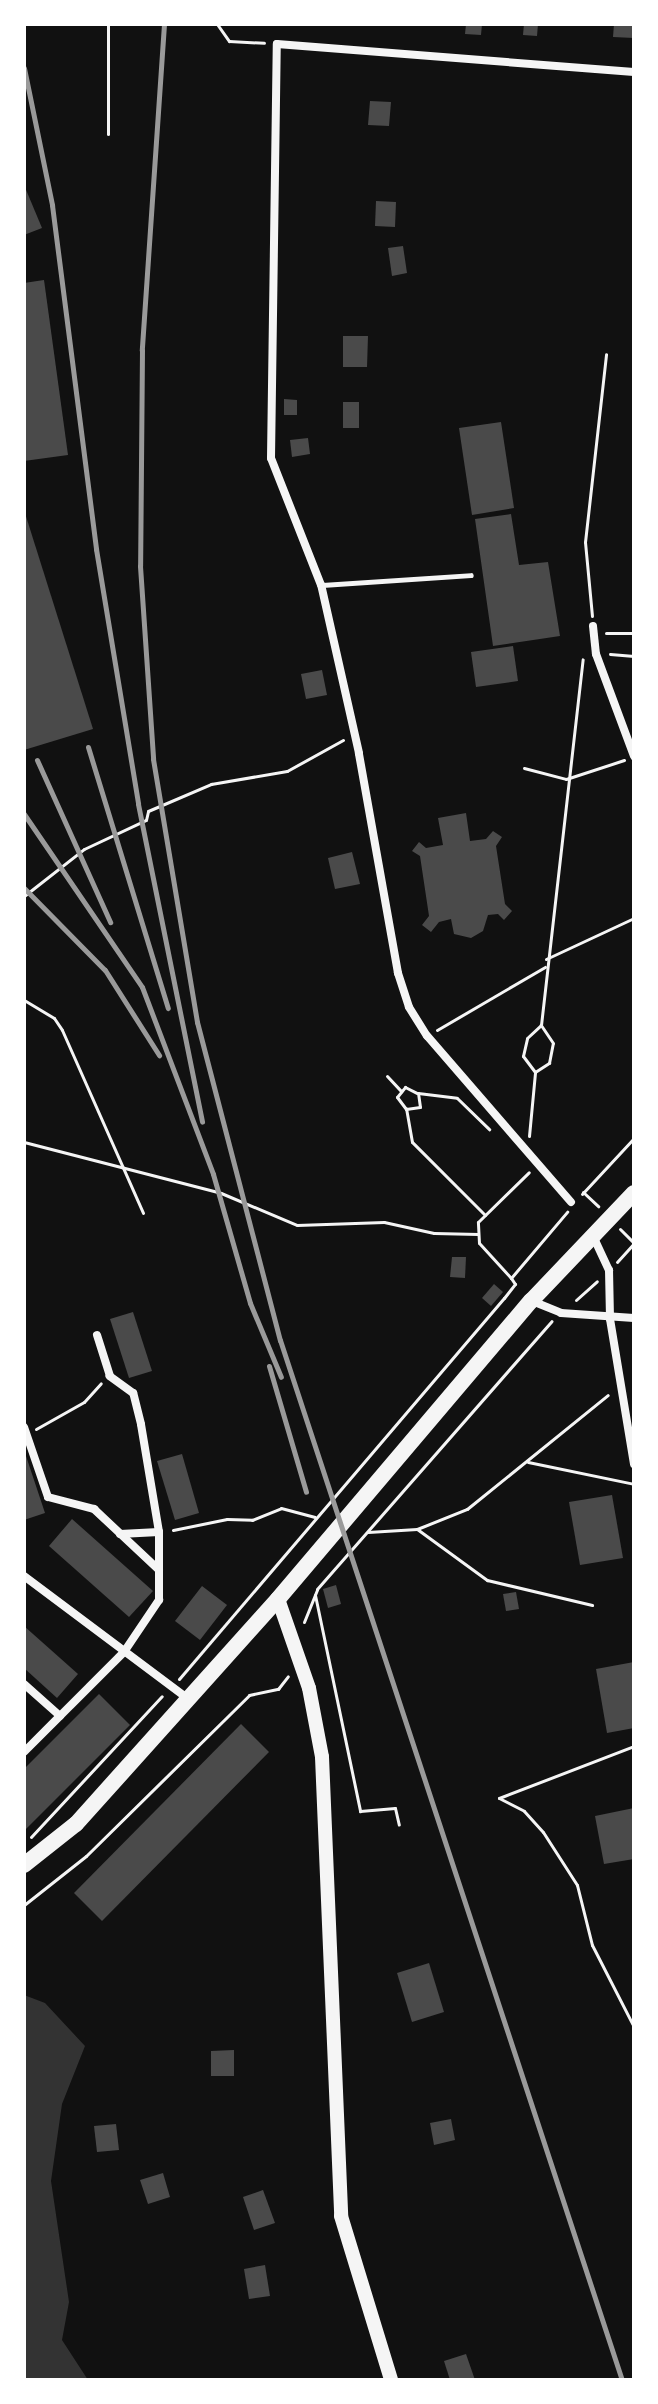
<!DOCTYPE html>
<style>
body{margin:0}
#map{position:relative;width:658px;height:2404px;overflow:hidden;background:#111;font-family:Manrope,sans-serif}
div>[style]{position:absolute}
.water>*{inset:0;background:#333}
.building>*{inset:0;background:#4a4a4a}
.path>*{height:3px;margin:-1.5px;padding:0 1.5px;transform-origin:1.5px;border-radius:1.5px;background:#f5f5f5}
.service>*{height:5px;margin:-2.5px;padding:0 2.5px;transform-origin:2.5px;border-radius:2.5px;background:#f5f5f5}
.minor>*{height:8px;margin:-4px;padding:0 4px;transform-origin:4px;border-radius:4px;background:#f5f5f5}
.secondary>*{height:14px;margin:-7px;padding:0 7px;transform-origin:7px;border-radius:7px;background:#f5f5f5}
.primary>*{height:16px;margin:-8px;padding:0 8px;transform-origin:8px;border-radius:8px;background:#f5f5f5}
.rail>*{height:5px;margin:-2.5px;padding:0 2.5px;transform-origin:2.5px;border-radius:2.5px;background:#9a9a9a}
span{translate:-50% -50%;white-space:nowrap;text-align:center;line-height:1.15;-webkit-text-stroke:8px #fff;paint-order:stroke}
.frame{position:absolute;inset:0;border:26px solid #fff;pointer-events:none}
</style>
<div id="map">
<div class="water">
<div style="clip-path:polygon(24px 1995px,45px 2003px,85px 2046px,62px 2104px,51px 2181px,69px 2302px,62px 2340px,88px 2380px,24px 2380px)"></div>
</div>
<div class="building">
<div style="clip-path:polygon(466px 24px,482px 24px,481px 35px,465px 34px)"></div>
<div style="clip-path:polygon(524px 24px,538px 24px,537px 36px,523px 35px)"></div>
<div style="clip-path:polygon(614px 24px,634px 24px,634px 38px,613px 37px)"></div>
<div style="clip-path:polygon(370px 101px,391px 102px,389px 126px,368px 125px)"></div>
<div style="clip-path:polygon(24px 185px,42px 228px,24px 235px)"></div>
<div style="clip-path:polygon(376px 201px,396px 202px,395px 227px,375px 226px)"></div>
<div style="clip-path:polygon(403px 246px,407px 273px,392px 276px,388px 248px)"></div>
<div style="clip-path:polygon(44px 280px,68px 455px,24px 461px,24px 283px)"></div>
<div style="clip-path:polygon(343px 336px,368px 336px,367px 367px,343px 367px)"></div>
<div style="clip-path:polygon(284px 399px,297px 400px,297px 415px,284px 415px)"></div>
<div style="clip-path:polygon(343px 402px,359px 402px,359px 428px,343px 428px)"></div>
<div style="clip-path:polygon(501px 422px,514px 508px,472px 515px,459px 428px)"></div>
<div style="clip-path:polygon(308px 438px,310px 454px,292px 457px,290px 440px)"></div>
<div style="clip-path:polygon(24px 510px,93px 729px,24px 750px)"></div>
<div style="clip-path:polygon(511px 514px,519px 565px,548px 562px,560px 636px,493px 646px,475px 519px)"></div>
<div style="clip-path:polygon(513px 646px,518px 681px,476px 687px,471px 652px)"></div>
<div style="clip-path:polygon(322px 670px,327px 695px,306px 699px,301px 674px)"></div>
<div style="clip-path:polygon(466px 813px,470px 841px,486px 839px,493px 831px,502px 837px,496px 846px,505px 904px,512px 911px,504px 920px,498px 914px,488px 915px,483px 931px,471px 938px,454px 934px,451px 919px,439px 922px,431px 932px,422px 925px,429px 916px,420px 856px,412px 851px,419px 842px,426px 848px,443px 845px,438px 818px)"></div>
<div style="clip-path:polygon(352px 852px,360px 884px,335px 889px,328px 858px)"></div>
<div style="clip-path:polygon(452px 1257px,466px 1257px,465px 1278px,450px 1277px)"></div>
<div style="clip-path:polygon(494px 1284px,503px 1292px,491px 1306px,482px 1298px)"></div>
<div style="clip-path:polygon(133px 1312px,152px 1371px,129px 1378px,110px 1319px)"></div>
<div style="clip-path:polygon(24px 1450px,45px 1513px,24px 1520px)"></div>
<div style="clip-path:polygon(182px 1454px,199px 1513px,175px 1520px,157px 1461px)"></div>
<div style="clip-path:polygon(612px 1495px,623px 1558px,580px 1565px,569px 1502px)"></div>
<div style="clip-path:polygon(72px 1519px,153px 1591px,129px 1617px,49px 1546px)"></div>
<div style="clip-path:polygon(336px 1585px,341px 1604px,328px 1608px,323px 1589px)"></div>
<div style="clip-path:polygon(202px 1586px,227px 1605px,200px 1640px,175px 1621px)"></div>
<div style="clip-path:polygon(516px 1592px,519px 1609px,506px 1611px,503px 1594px)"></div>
<div style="clip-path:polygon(24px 1626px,78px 1674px,57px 1698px,24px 1668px)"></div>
<div style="clip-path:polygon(634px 1662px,634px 1728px,607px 1733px,596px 1669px)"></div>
<div style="clip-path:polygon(99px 1694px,130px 1725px,24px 1831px,24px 1769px)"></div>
<div style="clip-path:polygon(241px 1724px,269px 1752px,102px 1921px,74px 1893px)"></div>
<div style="clip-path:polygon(634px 1808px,634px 1859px,604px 1864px,595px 1816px)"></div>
<div style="clip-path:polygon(429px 1963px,444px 2012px,412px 2022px,397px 1973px)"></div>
<div style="clip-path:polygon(234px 2050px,234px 2076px,211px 2076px,211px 2051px)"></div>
<div style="clip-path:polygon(451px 2119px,455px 2140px,434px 2145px,430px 2123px)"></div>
<div style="clip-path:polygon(116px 2124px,119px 2150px,97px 2152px,94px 2126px)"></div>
<div style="clip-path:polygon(163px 2173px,170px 2197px,148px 2204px,140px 2180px)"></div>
<div style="clip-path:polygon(263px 2190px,275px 2223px,254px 2230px,243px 2197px)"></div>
<div style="clip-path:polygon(265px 2265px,270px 2296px,249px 2299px,244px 2269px)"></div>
<div style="clip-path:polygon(466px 2354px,475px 2380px,450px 2380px,444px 2361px)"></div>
</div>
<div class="path">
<div style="left:108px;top:24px;width:110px;rotate:90deg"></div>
<div style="left:217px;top:24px;width:21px;rotate:55deg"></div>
<div style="left:229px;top:41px;width:35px;rotate:3deg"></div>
<div style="left:592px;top:616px;width:74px;rotate:-95.4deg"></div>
<div style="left:585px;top:542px;width:189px;rotate:-83.6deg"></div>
<div style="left:606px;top:633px;width:28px"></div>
<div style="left:610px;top:654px;width:24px;rotate:5deg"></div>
<div style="left:524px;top:768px;width:43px;rotate:14.7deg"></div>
<div style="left:566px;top:779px;width:61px;rotate:-18.1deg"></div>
<div style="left:24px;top:896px;width:76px;rotate:-38.1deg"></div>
<div style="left:84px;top:849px;width:68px;rotate:-25.1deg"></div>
<div style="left:146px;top:820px;width:9px;rotate:-77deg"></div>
<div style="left:148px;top:811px;width:69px;rotate:-23.2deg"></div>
<div style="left:211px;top:784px;width:77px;rotate:-9.7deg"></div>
<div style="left:287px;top:771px;width:64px;rotate:-29deg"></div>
<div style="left:546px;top:959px;width:97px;rotate:-25deg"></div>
<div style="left:24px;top:1000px;width:35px;rotate:31deg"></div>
<div style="left:54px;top:1018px;width:14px;rotate:56deg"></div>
<div style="left:62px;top:1030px;width:200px;rotate:66.1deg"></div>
<div style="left:437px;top:1030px;width:125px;rotate:-30.3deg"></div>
<div style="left:535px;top:1072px;width:17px;rotate:-33deg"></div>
<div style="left:549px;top:1063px;width:20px;rotate:-79deg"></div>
<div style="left:553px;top:1043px;width:22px;rotate:-124deg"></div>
<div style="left:387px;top:1076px;width:21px;rotate:47deg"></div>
<div style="left:406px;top:1109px;width:15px;rotate:-127deg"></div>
<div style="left:397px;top:1097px;width:13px;rotate:-51deg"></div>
<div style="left:405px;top:1087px;width:13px;rotate:27deg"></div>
<div style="left:529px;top:1136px;width:64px;rotate:-84.6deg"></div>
<div style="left:535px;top:1072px;width:20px;rotate:-127deg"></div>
<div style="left:523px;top:1056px;width:18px;rotate:-77deg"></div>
<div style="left:527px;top:1038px;width:19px;rotate:-43deg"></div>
<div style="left:541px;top:1025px;width:368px;rotate:-83.5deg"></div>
<div style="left:24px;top:1142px;width:203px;rotate:14.5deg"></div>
<div style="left:221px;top:1193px;width:82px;rotate:22.8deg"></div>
<div style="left:297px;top:1225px;width:87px;rotate:-2deg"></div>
<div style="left:384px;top:1222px;width:51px;rotate:12.4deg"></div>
<div style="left:434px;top:1233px;width:44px;rotate:1.3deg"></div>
<div style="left:583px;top:1192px;width:21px;rotate:43deg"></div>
<div style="left:582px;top:1194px;width:76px;rotate:-47.1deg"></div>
<div style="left:485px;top:1215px;width:103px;rotate:-135deg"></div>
<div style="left:412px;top:1142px;width:34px;rotate:-100deg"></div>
<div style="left:406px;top:1109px;width:14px;rotate:-8deg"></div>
<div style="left:420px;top:1107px;width:14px;rotate:-98deg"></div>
<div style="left:418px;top:1093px;width:39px;rotate:7deg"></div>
<div style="left:457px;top:1098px;width:45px;rotate:44.1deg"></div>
<div style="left:620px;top:1229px;width:20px;rotate:45deg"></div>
<div style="left:617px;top:1262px;width:25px;rotate:-48deg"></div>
<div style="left:511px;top:1278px;width:47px;rotate:-132.4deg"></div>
<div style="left:479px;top:1243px;width:21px;rotate:-93deg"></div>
<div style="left:478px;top:1222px;width:71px;rotate:-44.4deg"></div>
<div style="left:576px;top:1300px;width:28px;rotate:-42deg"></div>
<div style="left:36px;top:1429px;width:55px;rotate:-29.4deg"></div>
<div style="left:84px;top:1402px;width:25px;rotate:-48deg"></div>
<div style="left:528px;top:1462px;width:108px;rotate:11.7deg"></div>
<div style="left:417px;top:1529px;width:87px;rotate:36.1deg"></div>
<div style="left:487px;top:1580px;width:108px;rotate:13.4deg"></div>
<div style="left:173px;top:1530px;width:55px;rotate:-11.5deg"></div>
<div style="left:227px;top:1519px;width:25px;rotate:2deg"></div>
<div style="left:252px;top:1520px;width:31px;rotate:-22deg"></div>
<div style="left:281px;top:1508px;width:35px;rotate:15deg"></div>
<div style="left:368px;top:1532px;width:49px;rotate:-3.5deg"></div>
<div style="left:417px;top:1529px;width:54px;rotate:-21.8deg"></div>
<div style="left:467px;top:1509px;width:181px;rotate:-39deg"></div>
<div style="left:315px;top:1595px;width:221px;rotate:78.2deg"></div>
<div style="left:360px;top:1811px;width:35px;rotate:-5deg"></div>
<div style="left:395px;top:1808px;width:17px;rotate:77deg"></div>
<div style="left:304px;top:1622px;width:35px;rotate:-68deg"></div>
<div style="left:317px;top:1589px;width:356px;rotate:-48.8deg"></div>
<div style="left:179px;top:1679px;width:501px;rotate:-49.54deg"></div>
<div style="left:504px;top:1298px;width:18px;rotate:-52deg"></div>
<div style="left:515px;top:1284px;width:7px;rotate:-124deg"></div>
<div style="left:511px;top:1278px;width:87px;rotate:-49.7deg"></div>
<div style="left:499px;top:1798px;width:28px;rotate:27deg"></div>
<div style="left:524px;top:1811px;width:28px;rotate:48deg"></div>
<div style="left:543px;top:1832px;width:63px;rotate:57.3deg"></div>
<div style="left:577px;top:1885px;width:62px;rotate:76deg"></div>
<div style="left:592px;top:1945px;width:92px;rotate:62.9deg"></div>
<div style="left:499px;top:1798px;width:145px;rotate:-21.1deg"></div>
<div style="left:31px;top:1837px;width:192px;rotate:-47.1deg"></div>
<div style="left:24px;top:1905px;width:79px;rotate:-38.3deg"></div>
<div style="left:86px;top:1856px;width:229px;rotate:-44.6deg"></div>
<div style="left:249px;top:1695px;width:30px;rotate:-12deg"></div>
<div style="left:278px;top:1689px;width:16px;rotate:-52deg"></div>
</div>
<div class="service">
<div style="left:322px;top:585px;width:149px;rotate:-3.8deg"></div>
</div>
<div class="minor">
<div style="left:593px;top:626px;width:28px;rotate:84deg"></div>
<div style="left:596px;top:654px;width:109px;rotate:69.6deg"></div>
<div style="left:571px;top:1202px;width:220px;rotate:-130.9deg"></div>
<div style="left:427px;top:1036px;width:34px;rotate:-122deg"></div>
<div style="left:409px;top:1007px;width:36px;rotate:-108deg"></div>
<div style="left:398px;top:973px;width:223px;rotate:-100.1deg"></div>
<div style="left:359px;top:753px;width:172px;rotate:-102.7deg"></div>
<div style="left:321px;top:585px;width:136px;rotate:-111.5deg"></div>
<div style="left:271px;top:458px;width:414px;rotate:-89.2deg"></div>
<div style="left:277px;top:44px;width:358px;rotate:4.5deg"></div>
<div style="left:593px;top:1236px;width:38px;rotate:65deg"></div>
<div style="left:609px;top:1270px;width:49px;rotate:88.8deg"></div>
<div style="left:610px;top:1319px;width:147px;rotate:80.6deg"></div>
<div style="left:532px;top:1301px;width:31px;rotate:22deg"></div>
<div style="left:561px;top:1313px;width:73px;rotate:3.9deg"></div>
<div style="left:24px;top:1427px;width:74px;rotate:71.1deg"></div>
<div style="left:48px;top:1497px;width:48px;rotate:14.6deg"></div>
<div style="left:94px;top:1509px;width:89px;rotate:43.2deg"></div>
<div style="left:120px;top:1534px;width:39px;rotate:-3deg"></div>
<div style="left:24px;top:1576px;width:204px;rotate:36.8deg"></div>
<div style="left:24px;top:1684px;width:48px;rotate:41.6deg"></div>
<div style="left:60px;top:1716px;width:91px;rotate:-45deg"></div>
<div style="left:124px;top:1652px;width:63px;rotate:-56.1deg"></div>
<div style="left:159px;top:1600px;width:68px;rotate:-90deg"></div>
<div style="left:159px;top:1532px;width:109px;rotate:-99.5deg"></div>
<div style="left:141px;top:1424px;width:32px;rotate:-104deg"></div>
<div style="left:133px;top:1393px;width:29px;rotate:-144deg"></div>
<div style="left:110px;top:1376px;width:43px;rotate:-107.6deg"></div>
<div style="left:24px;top:1752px;width:51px;rotate:-45deg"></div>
</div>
<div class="secondary">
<div style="left:278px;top:1599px;width:94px;rotate:70.8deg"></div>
<div style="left:309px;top:1688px;width:70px;rotate:79.3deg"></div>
<div style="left:322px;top:1757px;width:459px;rotate:87.6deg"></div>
<div style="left:341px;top:2216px;width:171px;rotate:73deg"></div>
</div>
<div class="primary">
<div style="left:24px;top:1865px;width:66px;rotate:-38.3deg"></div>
<div style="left:76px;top:1824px;width:302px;rotate:-48.1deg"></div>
<div style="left:278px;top:1599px;width:391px;rotate:-49.7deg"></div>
<div style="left:531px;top:1301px;width:149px;rotate:-46.4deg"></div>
</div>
<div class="rail">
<div style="left:164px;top:24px;width:327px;rotate:93.9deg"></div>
<div style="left:142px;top:350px;width:216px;rotate:90.5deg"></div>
<div style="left:140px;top:566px;width:193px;rotate:86.1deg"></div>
<div style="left:153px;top:759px;width:267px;rotate:80.5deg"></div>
<div style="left:197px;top:1022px;width:329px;rotate:75.4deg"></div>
<div style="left:280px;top:1340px;width:1095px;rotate:71.8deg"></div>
<div style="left:24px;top:68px;width:140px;rotate:78.4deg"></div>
<div style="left:52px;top:205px;width:347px;rotate:82.7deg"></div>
<div style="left:96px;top:549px;width:258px;rotate:80.6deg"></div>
<div style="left:138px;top:804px;width:324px;rotate:78.6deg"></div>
<div style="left:88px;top:747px;width:273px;rotate:73deg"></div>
<div style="left:37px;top:760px;width:178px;rotate:65.7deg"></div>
<div style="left:24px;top:814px;width:209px;rotate:55.7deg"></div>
<div style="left:142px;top:987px;width:200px;rotate:69.2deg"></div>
<div style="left:213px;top:1174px;width:134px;rotate:74deg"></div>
<div style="left:250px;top:1303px;width:80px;rotate:67.3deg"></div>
<div style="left:24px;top:888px;width:115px;rotate:45.4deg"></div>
<div style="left:105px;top:970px;width:101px;rotate:57.6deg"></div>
<div style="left:269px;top:1366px;width:131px;rotate:73.6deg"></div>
</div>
<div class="frame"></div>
</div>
